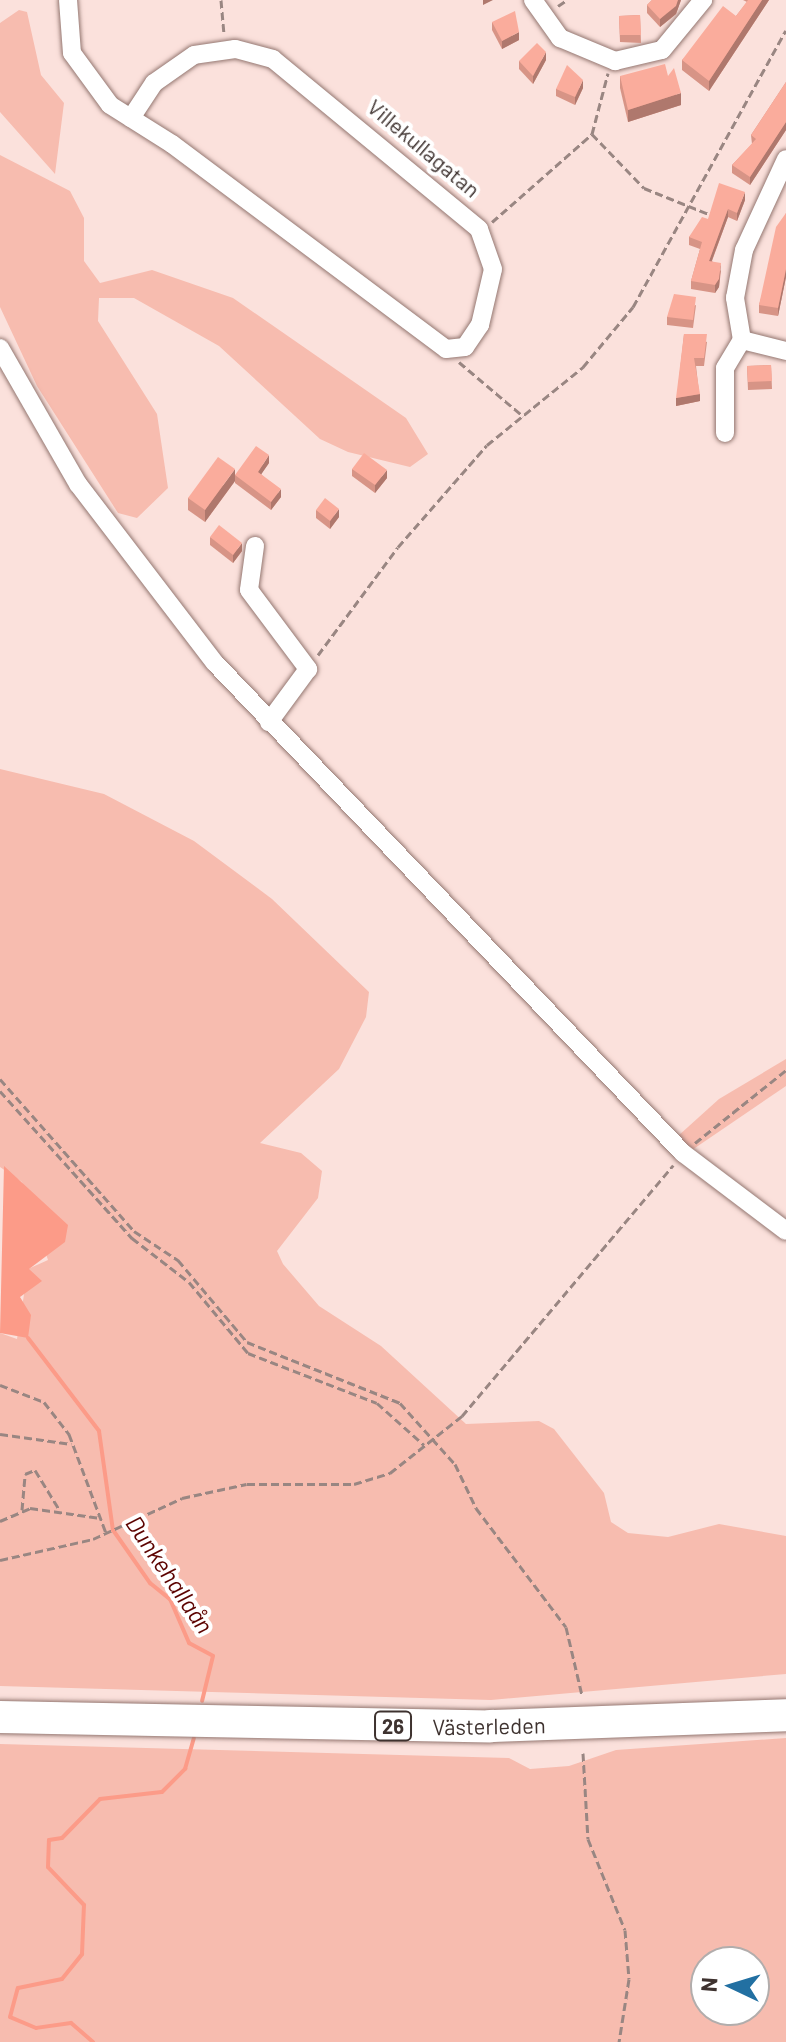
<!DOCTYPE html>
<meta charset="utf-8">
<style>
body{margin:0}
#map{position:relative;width:786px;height:2042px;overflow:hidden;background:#fbe1dc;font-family:Barlow,sans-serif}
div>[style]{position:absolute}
.green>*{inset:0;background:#f7bcaf}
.water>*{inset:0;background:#fc9b88}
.stream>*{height:4px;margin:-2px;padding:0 2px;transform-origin:2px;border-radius:2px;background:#fc9b88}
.path>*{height:3px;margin-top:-1.5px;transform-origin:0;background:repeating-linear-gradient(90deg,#998682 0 8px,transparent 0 12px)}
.roads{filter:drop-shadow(0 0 2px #947771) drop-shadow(0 0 2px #947771)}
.street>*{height:18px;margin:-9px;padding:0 9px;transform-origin:9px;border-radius:9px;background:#fff}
.highway>*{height:32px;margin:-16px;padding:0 16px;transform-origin:16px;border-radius:16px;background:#fff}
.wall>*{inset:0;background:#d79486}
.shaded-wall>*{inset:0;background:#af786d}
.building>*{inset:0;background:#faac9c}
span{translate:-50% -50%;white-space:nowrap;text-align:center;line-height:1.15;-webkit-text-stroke:8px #fff;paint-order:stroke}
.shield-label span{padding:2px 6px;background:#fff;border:2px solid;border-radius:6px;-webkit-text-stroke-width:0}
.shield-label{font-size:20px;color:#3e322f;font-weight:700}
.street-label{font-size:22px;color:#3e322f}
.water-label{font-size:24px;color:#5c0300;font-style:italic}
.north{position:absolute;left:690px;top:1946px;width:80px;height:80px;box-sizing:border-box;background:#fff;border:2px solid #b2adac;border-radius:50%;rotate:274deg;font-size:22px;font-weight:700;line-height:32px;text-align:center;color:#3e322f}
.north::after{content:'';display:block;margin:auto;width:28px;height:36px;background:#2270a2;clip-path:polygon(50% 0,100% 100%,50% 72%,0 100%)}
</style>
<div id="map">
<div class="green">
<div style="clip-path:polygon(19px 10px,27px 12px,41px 75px,64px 103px,55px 174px,0 112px,0 23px)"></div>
<div style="clip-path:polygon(0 155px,70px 191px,84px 218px,84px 261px,100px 283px,152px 270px,233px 298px,406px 418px,428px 454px,410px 467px,348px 452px,320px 439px,219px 346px,134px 298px,99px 298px,98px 321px,157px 414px,168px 488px,137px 518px,118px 513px,37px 386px,0 307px)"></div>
<div style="clip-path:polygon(0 769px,104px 794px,194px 841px,272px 899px,369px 992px,366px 1017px,339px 1069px,260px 1143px,301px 1153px,322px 1171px,318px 1198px,277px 1251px,283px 1264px,319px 1306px,381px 1346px,466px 1424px,539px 1421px,554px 1429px,604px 1493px,611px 1522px,628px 1533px,668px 1537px,719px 1524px,786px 1536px,786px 1674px,491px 1700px,0 1686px,0 1333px,17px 1339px,28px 1269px,48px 1260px,22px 1182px,0 1167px)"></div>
<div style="clip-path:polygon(786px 1059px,786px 1086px,692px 1150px,678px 1136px,719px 1099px)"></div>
<div style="clip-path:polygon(evenodd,786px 1738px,786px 2042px,0 2042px,0 1744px,509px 1758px,530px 1769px,569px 1766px,616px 1750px,786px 1738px,706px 1962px,754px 1962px,754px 2010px,706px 2010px,706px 1962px)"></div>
</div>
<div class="water">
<div style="clip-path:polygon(4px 1166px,68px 1225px,65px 1242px,29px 1269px,42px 1281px,20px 1297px,31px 1315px,28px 1338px,0 1333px)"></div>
</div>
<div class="stream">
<div style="left:28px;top:1338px;width:117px;rotate:52.6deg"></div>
<div style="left:99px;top:1431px;width:100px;rotate:82deg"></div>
<div style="left:113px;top:1530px;width:65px;rotate:55.1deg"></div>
<div style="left:150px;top:1583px;width:26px;rotate:39deg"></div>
<div style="left:170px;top:1599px;width:48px;rotate:66.6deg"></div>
<div style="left:189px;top:1643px;width:27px;rotate:28deg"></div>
<div style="left:213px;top:1656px;width:46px;rotate:103.7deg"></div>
<div style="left:93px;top:2042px;width:29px;rotate:-139deg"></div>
<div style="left:71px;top:2023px;width:35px;rotate:172deg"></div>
<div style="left:36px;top:2028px;width:28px;rotate:-157deg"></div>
<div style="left:10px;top:2017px;width:30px;rotate:-75deg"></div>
<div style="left:18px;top:1988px;width:45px;rotate:-11.6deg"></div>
<div style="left:62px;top:1979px;width:32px;rotate:-51deg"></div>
<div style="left:82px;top:1954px;width:49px;rotate:-87.7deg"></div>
<div style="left:84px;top:1905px;width:52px;rotate:-133.5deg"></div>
<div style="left:48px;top:1867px;width:27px;rotate:-88deg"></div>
<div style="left:49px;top:1840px;width:13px;rotate:-9deg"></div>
<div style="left:62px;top:1838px;width:54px;rotate:-45.7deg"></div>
<div style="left:100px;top:1799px;width:62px;rotate:-6.4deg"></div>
<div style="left:162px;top:1792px;width:33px;rotate:-45deg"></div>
<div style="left:185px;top:1769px;width:32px;rotate:-74deg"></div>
</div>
<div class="path">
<div style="left:221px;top:0;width:33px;rotate:85deg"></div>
<div style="left:558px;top:6px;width:11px;rotate:-34deg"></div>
<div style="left:592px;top:134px;width:75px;rotate:46.1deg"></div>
<div style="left:644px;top:188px;width:72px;rotate:21.9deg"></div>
<div style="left:492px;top:222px;width:133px;rotate:-41.3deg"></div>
<div style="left:592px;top:134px;width:63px;rotate:-75.3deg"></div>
<div style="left:459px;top:362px;width:84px;rotate:40.2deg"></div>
<div style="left:318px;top:655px;width:134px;rotate:-53.5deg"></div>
<div style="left:398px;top:547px;width:135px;rotate:-48.9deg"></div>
<div style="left:487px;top:445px;width:124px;rotate:-39.1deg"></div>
<div style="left:583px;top:367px;width:78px;rotate:-50.2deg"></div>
<div style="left:633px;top:307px;width:316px;rotate:-61.1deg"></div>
<div style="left:0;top:1079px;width:203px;rotate:48.6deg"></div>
<div style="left:134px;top:1231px;width:53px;rotate:33.4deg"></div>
<div style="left:178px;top:1260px;width:107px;rotate:49.9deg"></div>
<div style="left:247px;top:1342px;width:165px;rotate:21.7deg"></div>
<div style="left:400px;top:1403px;width:82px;rotate:48deg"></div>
<div style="left:455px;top:1464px;width:49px;rotate:64.5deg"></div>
<div style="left:476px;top:1508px;width:149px;rotate:52.9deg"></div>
<div style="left:566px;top:1627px;width:70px;rotate:76.8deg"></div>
<div style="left:0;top:1091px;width:198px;rotate:48.1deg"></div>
<div style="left:132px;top:1238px;width:72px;rotate:37.7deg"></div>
<div style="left:189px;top:1282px;width:92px;rotate:50.3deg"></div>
<div style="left:248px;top:1353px;width:138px;rotate:21.2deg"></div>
<div style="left:377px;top:1403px;width:63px;rotate:41.8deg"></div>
<div style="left:695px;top:1143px;width:117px;rotate:-38.7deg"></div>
<div style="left:0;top:1385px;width:47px;rotate:21.1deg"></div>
<div style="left:44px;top:1402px;width:41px;rotate:52deg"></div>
<div style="left:69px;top:1434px;width:106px;rotate:69.5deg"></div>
<div style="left:0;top:1434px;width:72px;rotate:8deg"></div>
<div style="left:22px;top:1510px;width:36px;rotate:-85deg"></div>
<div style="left:25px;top:1474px;width:11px;rotate:-22deg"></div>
<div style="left:35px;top:1470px;width:46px;rotate:58.4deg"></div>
<div style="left:0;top:1521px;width:33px;rotate:-23deg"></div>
<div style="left:30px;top:1508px;width:71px;rotate:8.1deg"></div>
<div style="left:0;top:1560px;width:95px;rotate:-12.7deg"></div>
<div style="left:93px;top:1539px;width:98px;rotate:-24.7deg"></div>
<div style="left:182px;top:1498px;width:66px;rotate:-12.2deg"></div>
<div style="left:247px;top:1484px;width:107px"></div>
<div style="left:354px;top:1484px;width:38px;rotate:-17deg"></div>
<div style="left:390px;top:1473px;width:92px;rotate:-38.4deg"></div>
<div style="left:462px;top:1416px;width:328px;rotate:-49.9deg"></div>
<div style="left:583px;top:1753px;width:86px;rotate:86.7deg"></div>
<div style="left:588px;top:1839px;width:98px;rotate:67.9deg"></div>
<div style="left:625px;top:1930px;width:49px;rotate:85.3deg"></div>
<div style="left:629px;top:1979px;width:64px;rotate:99deg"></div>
</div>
<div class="roads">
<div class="street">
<div style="left:68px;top:0;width:53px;rotate:85.7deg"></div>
<div style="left:72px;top:53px;width:64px;rotate:53.8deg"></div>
<div style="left:110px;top:105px;width:73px;rotate:32.2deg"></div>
<div style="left:172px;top:144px;width:342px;rotate:36.8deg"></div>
<div style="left:446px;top:349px;width:19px;rotate:-6deg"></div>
<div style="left:465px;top:347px;width:27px;rotate:-56deg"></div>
<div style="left:480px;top:325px;width:57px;rotate:-76.9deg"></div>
<div style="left:493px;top:269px;width:42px;rotate:-109.3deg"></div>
<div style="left:479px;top:229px;width:267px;rotate:-140.5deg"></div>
<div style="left:273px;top:59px;width:39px;rotate:-165deg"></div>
<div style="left:235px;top:49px;width:41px;rotate:171.7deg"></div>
<div style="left:194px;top:55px;width:49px;rotate:145deg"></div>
<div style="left:154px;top:83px;width:42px;rotate:123.3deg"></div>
<div style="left:533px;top:0;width:47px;rotate:54.6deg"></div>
<div style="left:560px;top:38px;width:60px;rotate:22.7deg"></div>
<div style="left:615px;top:61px;width:48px;rotate:-13.2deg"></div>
<div style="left:662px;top:50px;width:65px;rotate:-50.6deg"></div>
<div style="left:742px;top:340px;width:45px;rotate:14deg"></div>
<div style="left:0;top:348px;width:157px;rotate:60.2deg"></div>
<div style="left:78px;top:484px;width:225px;rotate:52.6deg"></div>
<div style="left:215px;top:663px;width:678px;rotate:46.32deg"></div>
<div style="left:683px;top:1153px;width:129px;rotate:37.1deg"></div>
<div style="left:725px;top:433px;width:65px;rotate:-90deg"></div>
<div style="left:725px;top:368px;width:33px;rotate:-59deg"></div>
<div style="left:742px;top:340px;width:43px;rotate:-99.5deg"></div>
<div style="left:735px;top:298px;width:49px;rotate:-79.4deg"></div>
<div style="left:744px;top:250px;width:100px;rotate:-65.2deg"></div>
<div style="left:255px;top:546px;width:44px;rotate:97.8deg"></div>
<div style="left:249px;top:590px;width:99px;rotate:53.2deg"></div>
<div style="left:308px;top:669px;width:66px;rotate:126.3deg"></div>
</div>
<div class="highway">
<div style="left:0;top:1717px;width:490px;rotate:1.1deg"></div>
<div style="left:490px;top:1726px;width:296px;rotate:-2.1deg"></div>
</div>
</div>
<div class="wall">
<div style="clip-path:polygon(652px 0,681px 0,676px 14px,660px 27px,647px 13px,647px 5px)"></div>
<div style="clip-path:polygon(743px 0,769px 0,709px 91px,682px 70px,682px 60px,736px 16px,747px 2px)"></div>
<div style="clip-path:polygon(640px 15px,641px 43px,620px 42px,619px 16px)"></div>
<div style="clip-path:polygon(492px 22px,519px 40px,502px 49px,492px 30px)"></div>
<div style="clip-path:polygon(546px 60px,533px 84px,519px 69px,519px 61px)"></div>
<div style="clip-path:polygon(620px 76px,668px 76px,681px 105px,628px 122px,620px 88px)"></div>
<div style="clip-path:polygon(786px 82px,786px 130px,750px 185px,732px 173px,732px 165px,752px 144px,751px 135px)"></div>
<div style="clip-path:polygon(583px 88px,575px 105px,556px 96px,556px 89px)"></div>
<div style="clip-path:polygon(745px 200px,737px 221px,728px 217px,712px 261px,721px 271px,719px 287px,715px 293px,691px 289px,691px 281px,700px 249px,689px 245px,689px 237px,708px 219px)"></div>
<div style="clip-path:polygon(786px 213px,786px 277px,778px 316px,759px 313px,759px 305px)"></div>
<div style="clip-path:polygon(696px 305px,693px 328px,667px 325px,667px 317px)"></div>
<div style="clip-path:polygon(684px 334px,707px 342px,704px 366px,696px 366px,700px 401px,676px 406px)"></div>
<div style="clip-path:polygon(771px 365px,772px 389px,748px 390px,747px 366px)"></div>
<div style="clip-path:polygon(269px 463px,261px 474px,281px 497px,271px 510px,235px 483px,235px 475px)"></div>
<div style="clip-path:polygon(352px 469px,387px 478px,375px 493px,352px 476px)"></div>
<div style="clip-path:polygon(235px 481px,205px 522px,188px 510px,188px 498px)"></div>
<div style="clip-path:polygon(316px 510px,339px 517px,330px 529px,316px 518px)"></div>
<div style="clip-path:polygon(210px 537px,242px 551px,233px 563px,210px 545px)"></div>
</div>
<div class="shaded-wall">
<div style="clip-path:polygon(483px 0,493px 0,483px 5px)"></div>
<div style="clip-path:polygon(678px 0,681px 0,676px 14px,660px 27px,660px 19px)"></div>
<div style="clip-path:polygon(762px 0,769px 0,709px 91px,709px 81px)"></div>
<div style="clip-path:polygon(519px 32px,519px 40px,502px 49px,502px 41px)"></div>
<div style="clip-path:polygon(546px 52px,546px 60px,533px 84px,533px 76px)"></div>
<div style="clip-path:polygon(583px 80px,583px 88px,575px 105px,575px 97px)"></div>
<div style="clip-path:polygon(681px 93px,681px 105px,628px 122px,628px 110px)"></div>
<div style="clip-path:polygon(786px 122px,786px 130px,750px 185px,750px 177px)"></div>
<div style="clip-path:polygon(745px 192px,745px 200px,737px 221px,737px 213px)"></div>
<div style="clip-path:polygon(728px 209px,728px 217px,709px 268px,709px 261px)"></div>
<div style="clip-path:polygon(721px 263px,719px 287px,715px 293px,715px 285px)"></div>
<div style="clip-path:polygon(786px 269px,786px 277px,778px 316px,778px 308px)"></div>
<div style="clip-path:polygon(700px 394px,700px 401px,676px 406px,676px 398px)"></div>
<div style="clip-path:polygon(269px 455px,269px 463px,258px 479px,258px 472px)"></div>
<div style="clip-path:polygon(235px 469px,235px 481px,205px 522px,205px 510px)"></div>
<div style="clip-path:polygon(387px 470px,387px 478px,375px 493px,375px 485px)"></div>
<div style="clip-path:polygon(281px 489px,281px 497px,271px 510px,271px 502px)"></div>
<div style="clip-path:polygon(339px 509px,339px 517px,330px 529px,330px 521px)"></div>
<div style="clip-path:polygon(242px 543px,242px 551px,233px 563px,233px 555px)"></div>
</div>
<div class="building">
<div style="clip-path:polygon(652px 0,678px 0,676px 6px,660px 19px,647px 5px)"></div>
<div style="clip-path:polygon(748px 0,762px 0,709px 81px,682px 60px,723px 6px,736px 16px)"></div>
<div style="clip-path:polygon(515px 11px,519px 32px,502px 41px,492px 22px)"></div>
<div style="clip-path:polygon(640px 15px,641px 35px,620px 35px,619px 16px)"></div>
<div style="clip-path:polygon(537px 43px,546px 52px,533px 76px,519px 61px)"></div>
<div style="clip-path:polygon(665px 64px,668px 76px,674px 68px,681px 93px,628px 110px,620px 76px)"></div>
<div style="clip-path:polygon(567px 65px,583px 80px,575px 97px,556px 89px)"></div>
<div style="clip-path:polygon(786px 82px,786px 122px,750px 177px,732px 165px,756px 139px,751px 135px)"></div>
<div style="clip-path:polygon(719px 183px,745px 192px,737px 213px,728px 209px,709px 261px,721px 263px,719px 279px,715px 285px,691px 281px,702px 242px,689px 237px,702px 217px,708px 219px)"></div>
<div style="clip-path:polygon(786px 213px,786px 269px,778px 308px,759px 305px,776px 227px)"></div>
<div style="clip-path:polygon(674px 294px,696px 297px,693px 320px,667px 317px)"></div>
<div style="clip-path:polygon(684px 334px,707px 334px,704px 358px,694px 358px,700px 394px,676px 398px)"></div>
<div style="clip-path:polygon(771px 365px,772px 381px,748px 382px,747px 366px)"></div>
<div style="clip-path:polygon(256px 446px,269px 455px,258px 472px,281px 489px,271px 502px,235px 475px)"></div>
<div style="clip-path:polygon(364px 453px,387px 470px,375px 485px,352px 469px)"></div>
<div style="clip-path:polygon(218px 457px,235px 469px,205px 510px,188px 498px)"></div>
<div style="clip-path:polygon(325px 498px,339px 509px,330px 521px,316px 510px)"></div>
<div style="clip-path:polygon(219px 525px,242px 543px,233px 555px,210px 537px)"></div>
</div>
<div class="shield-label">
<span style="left:393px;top:1726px">26</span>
</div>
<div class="street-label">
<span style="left:424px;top:148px;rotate:40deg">Villekullagatan</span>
<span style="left:489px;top:1726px;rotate:-1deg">Västerleden</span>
</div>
<div class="water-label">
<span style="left:170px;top:1574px;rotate:56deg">Dunkehallaån</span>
</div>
<div class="north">N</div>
</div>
